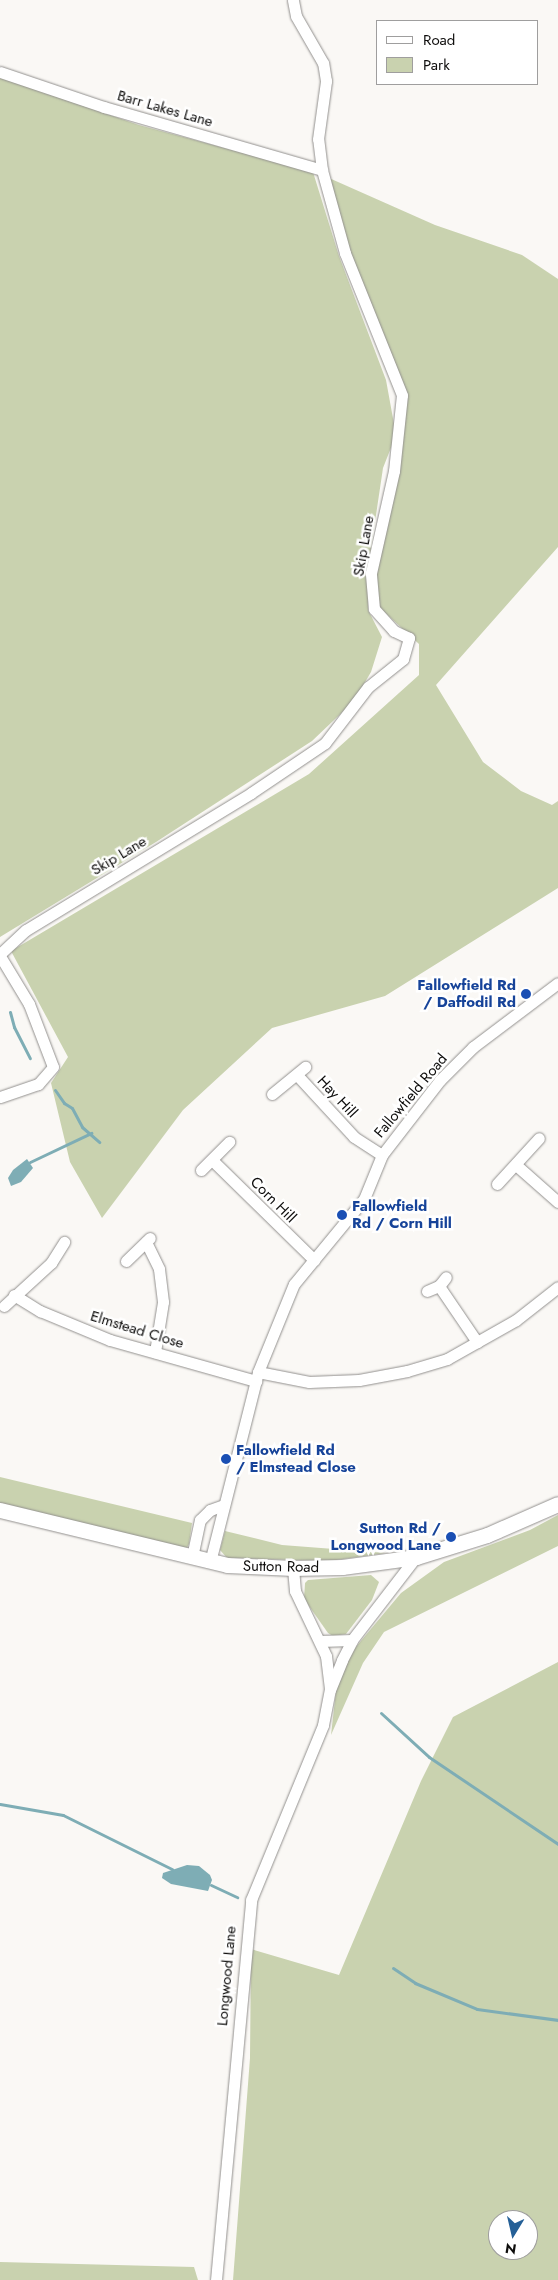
<!DOCTYPE html>
<style>
body{margin:0}
#map{position:relative;width:558px;height:2280px;overflow:hidden;background:#faf8f5;font-family:Jost,sans-serif}
div>[style]{position:absolute}
.green>*{inset:0;background:#c9d2af}
.water>*{inset:0;background:#7eadb5}
.stream>*{height:3px;margin:-1.5px;padding:0 1.5px;transform-origin:1.5px;border-radius:1.5px;background:#7eadb5}
.roads{filter:drop-shadow(0 0 1px #92908e) drop-shadow(0 0 1px #92908e)}
.minor>*{height:11px;margin:-5.5px;padding:0 5.5px;transform-origin:5.5px;border-radius:5.5px;background:#fff}
.secondary>*{height:15px;margin:-7.5px;padding:0 7.5px;transform-origin:7.5px;border-radius:7.5px;background:#fff}
.dots>*{width:14px;height:14px;translate:-50% -50%;box-sizing:border-box;border:2px solid #fff;border-radius:50%}
span{translate:-50% -50%;white-space:nowrap;text-align:center;line-height:1.15;-webkit-text-stroke:5px #fff;paint-order:stroke}
.street-label{font-size:15px;color:#0e0d0c}
.transit-label{font-size:15px;color:#164399;font-weight:700}
.right{translate:-100% -50%;text-align:right}
.left{translate:0 -50%;text-align:left}
.legend{position:absolute;left:376px;top:20px;width:162px;height:65px;box-sizing:border-box;background:#fff;border:1px solid #9f9e9e;margin:0;padding:6px 9px;list-style:none;font-size:15px;color:#0e0d0c}
.legend li{display:flex;align-items:center;gap:10px;height:25px}
.legend b{width:25px;border:1px solid #9f9e9e}
.north{position:absolute;left:488px;top:2210px;width:50px;height:50px;box-sizing:border-box;background:#fff;border:1px solid #9f9e9e;border-radius:50%;rotate:189deg;font-size:14px;font-weight:700;line-height:20px;text-align:center;color:#0e0d0c}
.north::after{content:'';display:block;margin:auto;width:18px;height:22px;background:#256097;clip-path:polygon(50% 0,100% 100%,50% 72%,0 100%)}
</style>
<div id="map">
<div class="green">
<div style="clip-path:polygon(0 77px,139px 125px,313px 172px,339px 256px,386px 380px,396px 435px,383px 468px,368px 569px,368px 610px,382px 637px,371px 672px,354px 701px,312px 741px,156px 842px,0 937px)"></div>
<div style="clip-path:polygon(329px 178px,435px 225px,522px 255px,558px 279px,558px 547px,436px 685px,483px 762px,521px 791px,552px 805px,558px 801px,558px 888px,385px 996px,272px 1028px,183px 1110px,102px 1218px,70px 1162px,51px 1083px,68px 1057px,11px 951px,309px 774px,419px 675px,419px 644px,380px 608px,376px 574px,406px 400px,349px 251px)"></div>
<div style="clip-path:polygon(0 1477px,192px 1523px,189px 1544px,185px 1551px,0 1505px)"></div>
<div style="clip-path:polygon(558px 1515px,558px 1546px,384px 1632px,363px 1663px,331px 1735px,337px 1682px,350px 1654px,401px 1593px,444px 1562px,530px 1530px)"></div>
<div style="clip-path:polygon(225px 1531px,282px 1545px,386px 1553px,329px 1561px,227px 1558px,220px 1550px)"></div>
<div style="clip-path:polygon(371px 1575px,379px 1582px,372px 1600px,346px 1634px,333px 1636px,328px 1633px,304px 1599px,305px 1583px,308px 1580px)"></div>
<div style="clip-path:polygon(evenodd,558px 1662px,558px 2280px,233px 2280px,250px 2058px,251px 1949px,339px 1975px,421px 1781px,453px 1717px,558px 1662px,498px 2220px,528px 2220px,528px 2250px,498px 2250px,498px 2220px)"></div>
<div style="clip-path:polygon(0 2262px,194px 2267px,198px 2280px,0 2280px)"></div>
</div>
<div class="water">
<div style="clip-path:polygon(27px 1159px,33px 1168px,21px 1182px,11px 1186px,8px 1178px,13px 1170px)"></div>
<div style="clip-path:polygon(187px 1865px,199px 1866px,210px 1875px,212px 1880px,208px 1891px,171px 1884px,162px 1878px,163px 1873px)"></div>
</div>
<div class="stream">
<div style="left:10px;top:1012px;width:16px;rotate:75deg"></div>
<div style="left:14px;top:1027px;width:35px;rotate:63deg"></div>
<div style="left:55px;top:1090px;width:16px;rotate:55deg"></div>
<div style="left:64px;top:1103px;width:9px;rotate:32deg"></div>
<div style="left:72px;top:1108px;width:21px;rotate:62deg"></div>
<div style="left:82px;top:1127px;width:23px;rotate:41deg"></div>
<div style="left:30px;top:1162px;width:68px;rotate:-25.4deg"></div>
<div style="left:381px;top:1713px;width:65px;rotate:42.5deg"></div>
<div style="left:429px;top:1757px;width:156px;rotate:34deg"></div>
<div style="left:0;top:1804px;width:64px;rotate:9.9deg"></div>
<div style="left:63px;top:1815px;width:122px;rotate:26.4deg"></div>
<div style="left:211px;top:1885px;width:29px;rotate:25deg"></div>
<div style="left:393px;top:1968px;width:27px;rotate:34deg"></div>
<div style="left:415px;top:1983px;width:67px;rotate:22.8deg"></div>
<div style="left:477px;top:2009px;width:82px;rotate:7.7deg"></div>
</div>
<div class="roads">
<div class="minor">
<div style="left:0;top:72px;width:110px;rotate:18.6deg"></div>
<div style="left:104px;top:107px;width:227px;rotate:16.1deg"></div>
<div style="left:0;top:954px;width:35px;rotate:-43deg"></div>
<div style="left:26px;top:930px;width:263px;rotate:-31.3deg"></div>
<div style="left:251px;top:793px;width:89px;rotate:-34deg"></div>
<div style="left:325px;top:743px;width:71px;rotate:-52.5deg"></div>
<div style="left:368px;top:687px;width:45px;rotate:-38.7deg"></div>
<div style="left:403px;top:659px;width:22px;rotate:-74deg"></div>
<div style="left:409px;top:638px;width:17px;rotate:-155deg"></div>
<div style="left:394px;top:631px;width:30px;rotate:-132deg"></div>
<div style="left:374px;top:609px;width:36px;rotate:-95deg"></div>
<div style="left:371px;top:573px;width:105px;rotate:-77.3deg"></div>
<div style="left:394px;top:471px;width:76px;rotate:-84deg"></div>
<div style="left:402px;top:395px;width:153px;rotate:-111.9deg"></div>
<div style="left:345px;top:253px;width:86px;rotate:-105.5deg"></div>
<div style="left:322px;top:170px;width:31px;rotate:-97deg"></div>
<div style="left:318px;top:139px;width:59px;rotate:-82.1deg"></div>
<div style="left:326px;top:81px;width:18px;rotate:-99deg"></div>
<div style="left:323px;top:63px;width:54px;rotate:-119.9deg"></div>
<div style="left:296px;top:16px;width:16px;rotate:-101deg"></div>
<div style="left:0;top:956px;width:56px;rotate:58.9deg"></div>
<div style="left:29px;top:1004px;width:67px;rotate:69.1deg"></div>
<div style="left:53px;top:1067px;width:23px;rotate:131deg"></div>
<div style="left:38px;top:1084px;width:40px;rotate:161.1deg"></div>
<div style="left:297px;top:1075px;width:84px;rotate:47.4deg"></div>
<div style="left:354px;top:1137px;width:33px;rotate:33deg"></div>
<div style="left:272px;top:1094px;width:43px;rotate:-39.3deg"></div>
<div style="left:212px;top:1160px;width:143px;rotate:44.4deg"></div>
<div style="left:516px;top:1165px;width:56px;rotate:41.4deg"></div>
<div style="left:201px;top:1170px;width:40px;rotate:-45deg"></div>
<div style="left:497px;top:1184px;width:62px;rotate:-47.6deg"></div>
<div style="left:146px;top:1242px;width:30px;rotate:64deg"></div>
<div style="left:159px;top:1269px;width:33px;rotate:83deg"></div>
<div style="left:163px;top:1302px;width:51px;rotate:99.1deg"></div>
<div style="left:126px;top:1261px;width:33px;rotate:-44deg"></div>
<div style="left:439px;top:1286px;width:68px;rotate:55.8deg"></div>
<div style="left:427px;top:1291px;width:13px;rotate:-23deg"></div>
<div style="left:439px;top:1286px;width:11px;rotate:-52deg"></div>
<div style="left:14px;top:1295px;width:31px;rotate:32deg"></div>
<div style="left:40px;top:1311px;width:76px;rotate:22.5deg"></div>
<div style="left:110px;top:1340px;width:152px;rotate:15.7deg"></div>
<div style="left:4px;top:1306px;width:64px;rotate:-42.5deg"></div>
<div style="left:51px;top:1263px;width:25px;rotate:-58deg"></div>
<div style="left:258px;top:1372px;width:52px;rotate:11.1deg"></div>
<div style="left:309px;top:1382px;width:50px;rotate:-2.3deg"></div>
<div style="left:359px;top:1380px;width:49px;rotate:-10.6deg"></div>
<div style="left:407px;top:1371px;width:42px;rotate:-16.7deg"></div>
<div style="left:447px;top:1359px;width:79px;rotate:-29.5deg"></div>
<div style="left:516px;top:1320px;width:53px;rotate:-38.2deg"></div>
<div style="left:192px;top:1557px;width:38px;rotate:-78deg"></div>
<div style="left:200px;top:1520px;width:14px;rotate:-45deg"></div>
<div style="left:210px;top:1510px;width:15px;rotate:-20deg"></div>
<div style="left:210px;top:1562px;width:196px;rotate:-75.8deg"></div>
<div style="left:258px;top:1372px;width:95px;rotate:-67.8deg"></div>
<div style="left:294px;top:1284px;width:110px;rotate:-50.5deg"></div>
<div style="left:364px;top:1199px;width:48px;rotate:-67.8deg"></div>
<div style="left:382px;top:1155px;width:95px;rotate:-52.3deg"></div>
<div style="left:440px;top:1080px;width:47px;rotate:-45deg"></div>
<div style="left:473px;top:1047px;width:106px;rotate:-37deg"></div>
<div style="left:293px;top:1568px;width:23px;rotate:85deg"></div>
<div style="left:295px;top:1591px;width:72px;rotate:64.5deg"></div>
<div style="left:326px;top:1656px;width:32px;rotate:83deg"></div>
<div style="left:320px;top:1641px;width:32px;rotate:-2deg"></div>
<div style="left:216px;top:2280px;width:382px;rotate:-84.7deg"></div>
<div style="left:251px;top:1900px;width:189px;rotate:-67.6deg"></div>
<div style="left:323px;top:1725px;width:36px;rotate:-79deg"></div>
<div style="left:330px;top:1690px;width:32px;rotate:-68deg"></div>
<div style="left:342px;top:1660px;width:22px;rotate:-63deg"></div>
<div style="left:352px;top:1640px;width:105px;rotate:-52.4deg"></div>
</div>
<div class="secondary">
<div style="left:0;top:1510px;width:234px;rotate:13.6deg"></div>
<div style="left:227px;top:1565px;width:66px;rotate:2.6deg"></div>
<div style="left:293px;top:1568px;width:49px;rotate:-1.2deg"></div>
<div style="left:342px;top:1567px;width:75px;rotate:-7.7deg"></div>
<div style="left:416px;top:1557px;width:74px;rotate:-17.2deg"></div>
<div style="left:487px;top:1535px;width:77px;rotate:-23.6deg"></div>
</div>
</div>
<div class="dots">
<div style="left:526px;top:994px;background:#1a4fb4"></div>
<div style="left:342px;top:1215px;background:#1a4fb4"></div>
<div style="left:226px;top:1459px;background:#1a4fb4"></div>
<div style="left:451px;top:1537px;background:#1a4fb4"></div>
</div>
<div class="street-label">
<span style="left:165px;top:109px;rotate:16deg">Barr Lakes Lane</span>
<span style="left:364px;top:546px;rotate:-80deg">Skip Lane</span>
<span style="left:119px;top:856px;rotate:-31deg">Skip Lane</span>
<span style="left:411px;top:1096px;rotate:-50deg">Fallowfield Road</span>
<span style="left:337px;top:1097px;rotate:47deg">Hay Hill</span>
<span style="left:273px;top:1200px;rotate:45deg">Corn Hill</span>
<span style="left:137px;top:1330px;rotate:17deg">Elmstead Close</span>
<span style="left:281px;top:1567px;rotate:1deg">Sutton Road</span>
<span style="left:227px;top:1976px;rotate:-85deg">Longwood Lane</span>
</div>
<div class="transit-label">
<span class="right" style="left:516px;top:994px">Fallowfield Rd<br>/ Daffodil Rd</span>
<span class="left" style="left:352px;top:1215px">Fallowfield<br>Rd / Corn Hill</span>
<span class="left" style="left:236px;top:1459px">Fallowfield Rd<br>/ Elmstead Close</span>
<span class="right" style="left:441px;top:1537px">Sutton Rd /<br>Longwood Lane</span>
</div>
<ul class="legend">
<li><b style="height:6px;background:#fff"></b>Road</li>
<li><b style="height:14px;background:#c9d2af"></b>Park</li>
</ul>
<div class="north">N</div>
</div>
